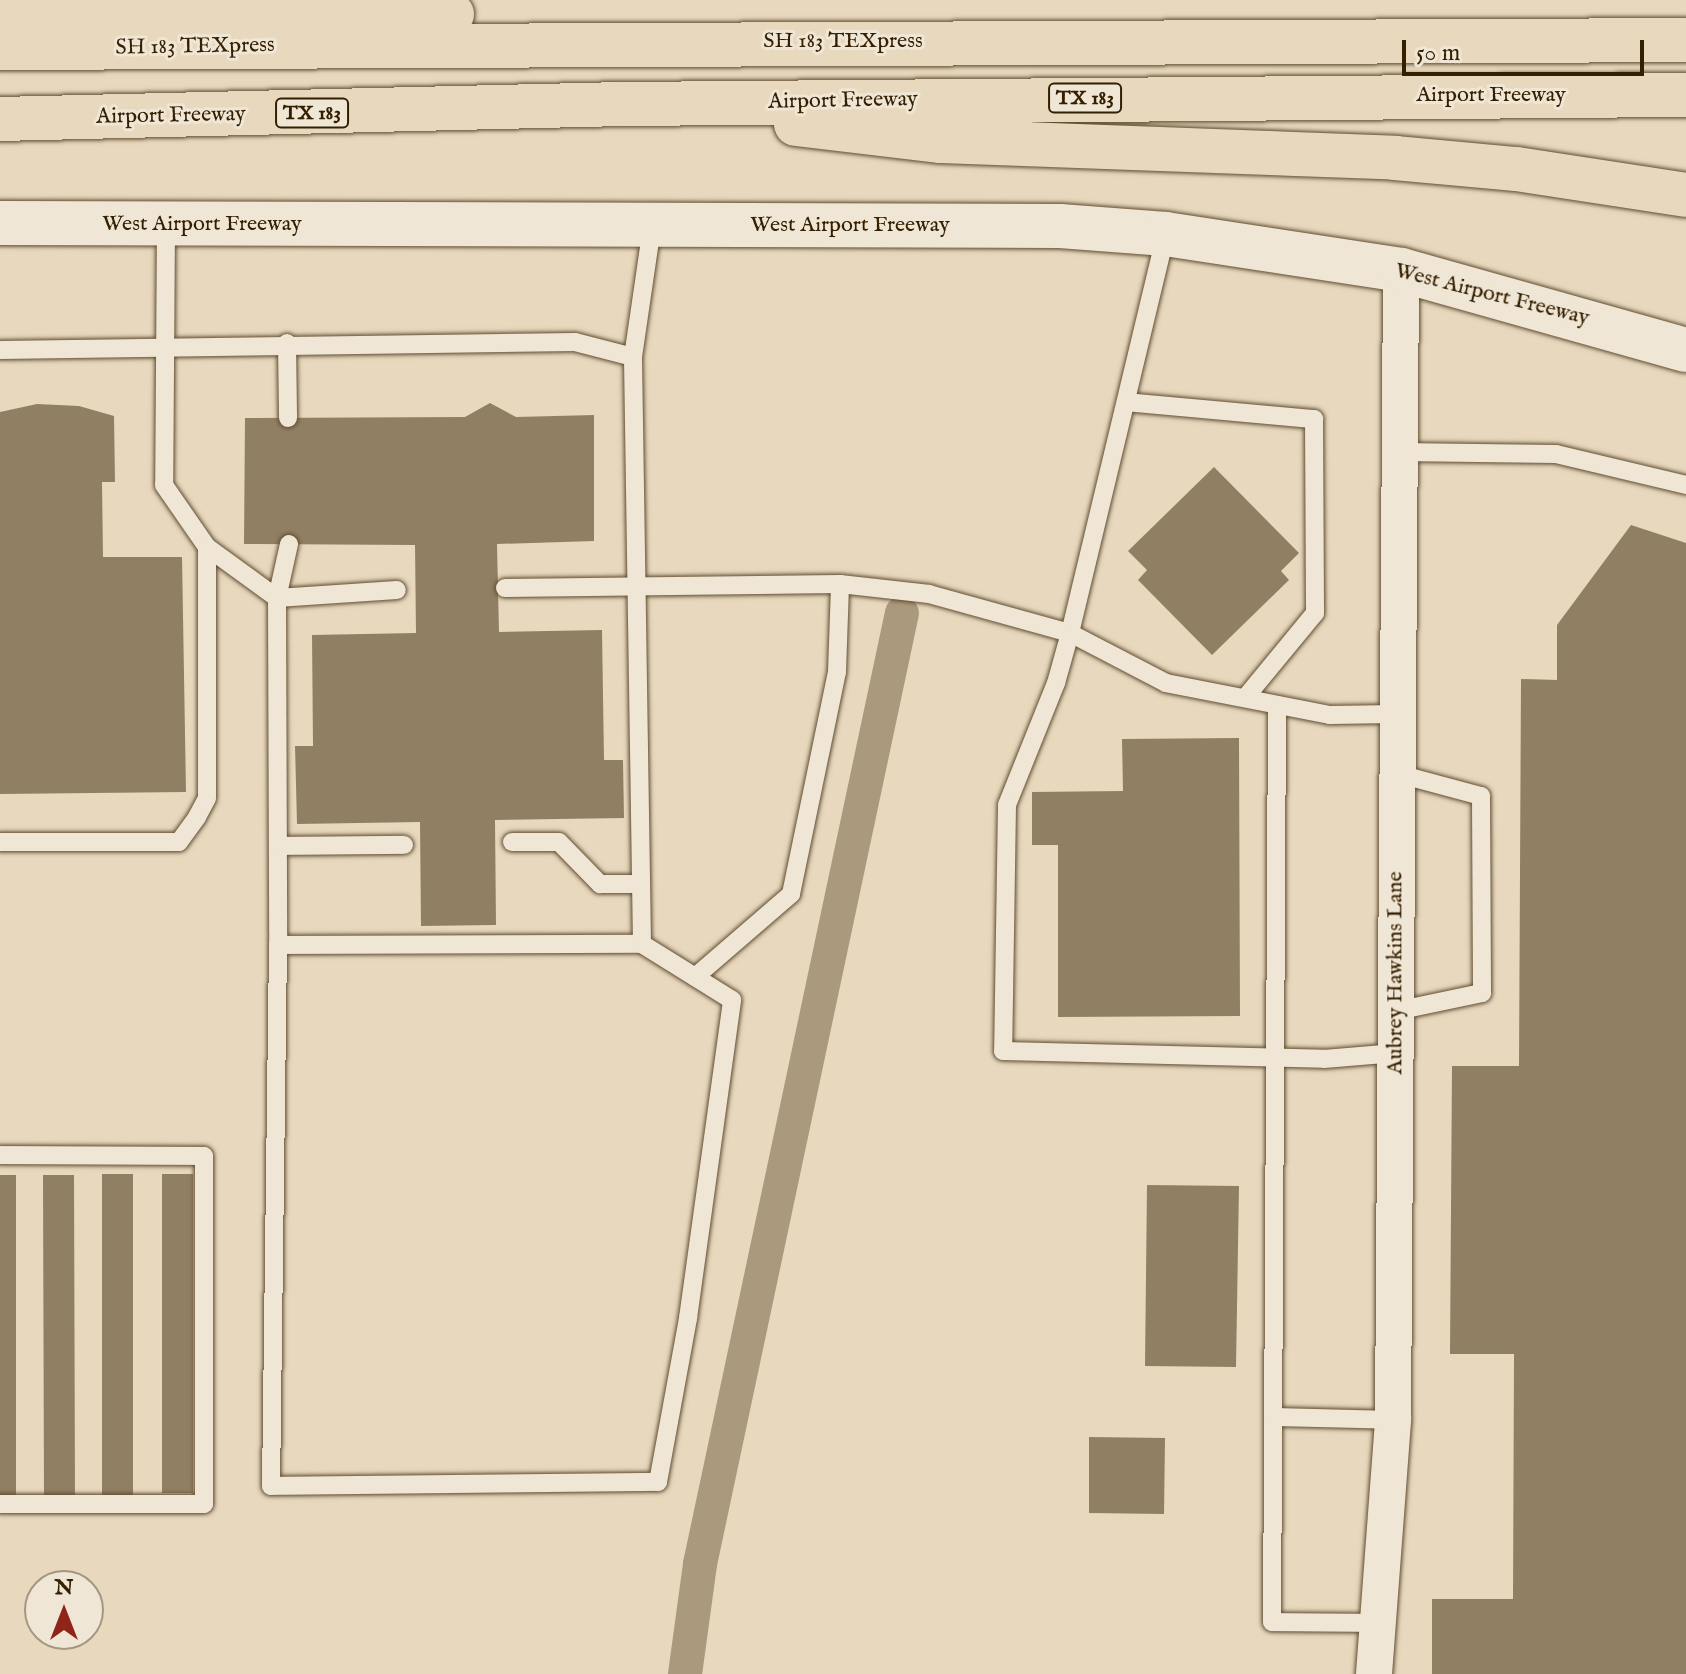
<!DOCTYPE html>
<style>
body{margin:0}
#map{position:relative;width:1686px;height:1674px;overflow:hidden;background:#e7d8be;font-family:"IM FELL English",serif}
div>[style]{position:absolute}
.canal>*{height:34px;margin:-17px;padding:0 17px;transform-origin:17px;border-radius:17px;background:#aa997d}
.building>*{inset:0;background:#917f63}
.roads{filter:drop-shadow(0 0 2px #614d30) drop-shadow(0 0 2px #614d30)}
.service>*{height:18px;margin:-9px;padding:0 9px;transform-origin:9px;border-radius:9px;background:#efe6d5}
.minor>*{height:36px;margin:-18px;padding:0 18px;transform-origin:18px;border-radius:18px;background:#efe6d5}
.secondary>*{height:44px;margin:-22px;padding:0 22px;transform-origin:22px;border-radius:22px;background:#efe6d5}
.motorway>*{height:44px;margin:-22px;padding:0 22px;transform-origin:22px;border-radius:22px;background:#e7d8be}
span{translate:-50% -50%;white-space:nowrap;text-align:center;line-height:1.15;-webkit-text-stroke:6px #efe6d5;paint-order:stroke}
.shield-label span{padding:2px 6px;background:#efe6d5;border:2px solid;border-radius:6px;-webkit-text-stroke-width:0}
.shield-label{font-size:20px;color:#341f00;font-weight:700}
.street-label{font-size:22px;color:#341f00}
.north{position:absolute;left:24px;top:1570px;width:80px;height:80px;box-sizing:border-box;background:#efe6d5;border:2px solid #a49680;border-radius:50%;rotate:0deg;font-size:22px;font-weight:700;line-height:32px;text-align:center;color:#341f00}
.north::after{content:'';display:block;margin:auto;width:28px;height:36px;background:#8f2418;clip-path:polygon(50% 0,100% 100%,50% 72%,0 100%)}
.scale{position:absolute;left:1402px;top:40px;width:242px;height:36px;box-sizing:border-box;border:4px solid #341f00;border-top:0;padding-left:10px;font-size:24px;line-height:28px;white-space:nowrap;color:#341f00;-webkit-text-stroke:6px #efe6d5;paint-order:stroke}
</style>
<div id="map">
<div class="canal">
<div style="left:685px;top:1674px;width:111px;rotate:-82.2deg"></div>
<div style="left:700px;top:1564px;width:972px;rotate:-78.01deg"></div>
</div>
<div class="building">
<div style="clip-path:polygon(490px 403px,516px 417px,594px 415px,594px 541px,497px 544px,499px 632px,602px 630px,604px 760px,623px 760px,624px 818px,495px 820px,496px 925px,421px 926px,420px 822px,297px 824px,295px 746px,313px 746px,312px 635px,416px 633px,415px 545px,244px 544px,245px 418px,465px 417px)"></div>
<div style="clip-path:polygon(37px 404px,79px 406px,114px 416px,115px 482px,102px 482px,103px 557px,182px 557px,186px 792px,0 794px,0 412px)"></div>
<div style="clip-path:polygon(1214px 467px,1299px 553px,1281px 571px,1289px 580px,1212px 655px,1138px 580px,1147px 570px,1128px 551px)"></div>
<div style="clip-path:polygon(1631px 525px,1686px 543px,1686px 1674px,1432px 1674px,1432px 1599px,1513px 1599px,1514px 1354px,1450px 1354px,1452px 1066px,1519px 1066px,1521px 679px,1557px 680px,1557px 625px)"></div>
<div style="clip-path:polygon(1239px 738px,1240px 1016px,1058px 1017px,1058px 845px,1032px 845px,1032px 792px,1123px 791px,1122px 739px)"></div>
<div style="clip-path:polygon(102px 1174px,133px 1174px,133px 1495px,102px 1495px)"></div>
<div style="clip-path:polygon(162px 1174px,193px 1174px,193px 1493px,162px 1493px)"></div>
<div style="clip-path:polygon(0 1175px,16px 1175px,16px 1496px,0 1496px)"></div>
<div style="clip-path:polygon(43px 1175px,74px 1175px,75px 1496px,44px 1497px)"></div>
<div style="clip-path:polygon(1147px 1185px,1239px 1186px,1236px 1367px,1145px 1366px)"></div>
<div style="clip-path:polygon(1089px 1437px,1165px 1438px,1164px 1514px,1089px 1513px)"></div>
</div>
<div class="roads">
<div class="service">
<div style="left:166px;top:225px;width:260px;rotate:90.4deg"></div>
<div style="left:164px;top:485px;width:75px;rotate:55.3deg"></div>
<div style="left:287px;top:343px;width:75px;rotate:89.2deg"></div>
<div style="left:0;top:350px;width:575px;rotate:-0.8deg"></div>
<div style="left:575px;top:342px;width:60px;rotate:14.5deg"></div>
<div style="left:1126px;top:402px;width:189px;rotate:5.2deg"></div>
<div style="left:1314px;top:419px;width:194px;rotate:89.7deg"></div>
<div style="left:1315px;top:613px;width:110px;rotate:129.5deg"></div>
<div style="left:1399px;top:452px;width:157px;rotate:0.7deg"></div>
<div style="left:1556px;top:454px;width:134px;rotate:13.4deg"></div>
<div style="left:289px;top:544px;width:55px;rotate:102.5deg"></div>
<div style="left:277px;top:598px;width:120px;rotate:-3.8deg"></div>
<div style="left:505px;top:588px;width:335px;rotate:-0.7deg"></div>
<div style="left:840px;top:584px;width:90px;rotate:6.4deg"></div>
<div style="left:929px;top:594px;width:146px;rotate:15.5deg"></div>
<div style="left:1070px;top:633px;width:410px;rotate:-76.5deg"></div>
<div style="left:1277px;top:705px;width:917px;rotate:90.31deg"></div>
<div style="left:1272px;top:1622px;width:106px;rotate:0.5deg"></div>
<div style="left:1395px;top:714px;width:65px;rotate:179.1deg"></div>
<div style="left:1330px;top:715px;width:167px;rotate:-169deg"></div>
<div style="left:1166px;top:683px;width:108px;rotate:-152.5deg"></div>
<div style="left:1070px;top:633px;width:52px;rotate:105.6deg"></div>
<div style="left:1056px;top:683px;width:131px;rotate:111.9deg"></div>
<div style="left:1007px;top:805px;width:246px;rotate:90.9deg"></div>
<div style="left:1003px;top:1051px;width:321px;rotate:1.4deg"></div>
<div style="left:1324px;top:1059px;width:72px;rotate:-4.8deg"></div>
<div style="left:1395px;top:773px;width:89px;rotate:15deg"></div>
<div style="left:1481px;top:796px;width:197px;rotate:89.7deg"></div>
<div style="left:1482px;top:993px;width:88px;rotate:168.2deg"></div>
<div style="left:0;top:842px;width:179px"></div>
<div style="left:179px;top:842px;width:31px;rotate:-54deg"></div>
<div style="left:197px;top:817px;width:21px;rotate:-62deg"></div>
<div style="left:207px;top:798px;width:251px;rotate:-90deg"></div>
<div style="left:207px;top:547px;width:87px;rotate:36.1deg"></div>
<div style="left:277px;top:598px;width:347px;rotate:89.8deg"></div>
<div style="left:278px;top:945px;width:364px;rotate:-0.2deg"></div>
<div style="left:642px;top:944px;width:587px;rotate:-90.88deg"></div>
<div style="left:633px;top:357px;width:131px;rotate:-81.7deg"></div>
<div style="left:512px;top:842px;width:47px"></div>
<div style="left:559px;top:842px;width:59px;rotate:45.7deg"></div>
<div style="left:600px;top:884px;width:41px"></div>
<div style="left:281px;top:846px;width:123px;rotate:-0.5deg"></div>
<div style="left:278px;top:945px;width:541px;rotate:90.74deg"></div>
<div style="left:271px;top:1486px;width:387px;rotate:-0.6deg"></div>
<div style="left:658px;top:1482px;width:167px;rotate:-79.6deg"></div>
<div style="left:688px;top:1318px;width:321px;rotate:-82.1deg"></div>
<div style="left:732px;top:1000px;width:106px;rotate:-148.1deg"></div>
<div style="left:695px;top:977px;width:127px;rotate:-40.8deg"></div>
<div style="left:791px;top:894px;width:227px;rotate:-78.3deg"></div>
<div style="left:837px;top:672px;width:88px;rotate:-88deg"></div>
<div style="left:0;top:1155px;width:204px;rotate:0.3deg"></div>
<div style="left:204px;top:1156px;width:348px;rotate:90deg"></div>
<div style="left:204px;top:1504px;width:204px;rotate:180deg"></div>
<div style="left:1274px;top:1417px;width:119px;rotate:1.4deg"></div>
</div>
<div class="minor">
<div style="left:1374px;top:1674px;width:255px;rotate:-85.7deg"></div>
<div style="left:1393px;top:1420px;width:1150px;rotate:-89.6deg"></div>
</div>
<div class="secondary">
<div style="left:0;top:223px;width:1060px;rotate:0.16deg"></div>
<div style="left:1060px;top:226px;width:106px;rotate:4.3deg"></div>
<div style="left:1166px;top:234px;width:238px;rotate:8.7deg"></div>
<div style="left:1401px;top:270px;width:296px;rotate:15.7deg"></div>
</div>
<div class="motorway">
<div style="left:0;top:15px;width:452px;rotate:-0.1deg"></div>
<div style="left:0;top:48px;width:1686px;rotate:-0.27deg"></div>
<div style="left:0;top:119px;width:623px;rotate:-1.38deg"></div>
<div style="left:623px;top:104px;width:1063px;rotate:-0.49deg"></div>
<div style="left:796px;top:124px;width:146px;rotate:6.7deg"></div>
<div style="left:941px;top:141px;width:454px;rotate:2.1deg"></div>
<div style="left:1395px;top:158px;width:122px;rotate:5.2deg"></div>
<div style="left:1517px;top:169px;width:171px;rotate:8.7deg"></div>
</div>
</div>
<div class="shield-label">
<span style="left:1085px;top:98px">TX 183</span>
<span style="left:312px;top:113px">TX 183</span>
</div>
<div class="street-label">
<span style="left:843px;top:42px">SH 183 TEXpress</span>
<span style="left:195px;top:47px;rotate:-1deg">SH 183 TEXpress</span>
<span style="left:1491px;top:96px">Airport Freeway</span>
<span style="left:843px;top:101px;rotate:-1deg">Airport Freeway</span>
<span style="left:171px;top:116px;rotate:-1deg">Airport Freeway</span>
<span style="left:202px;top:225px">West Airport Freeway</span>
<span style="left:850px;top:226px">West Airport Freeway</span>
<span style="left:1492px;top:295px;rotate:14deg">West Airport Freeway</span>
<span style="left:1396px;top:973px;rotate:-90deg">Aubrey Hawkins Lane</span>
</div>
<div class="north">N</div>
<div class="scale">50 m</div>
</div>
